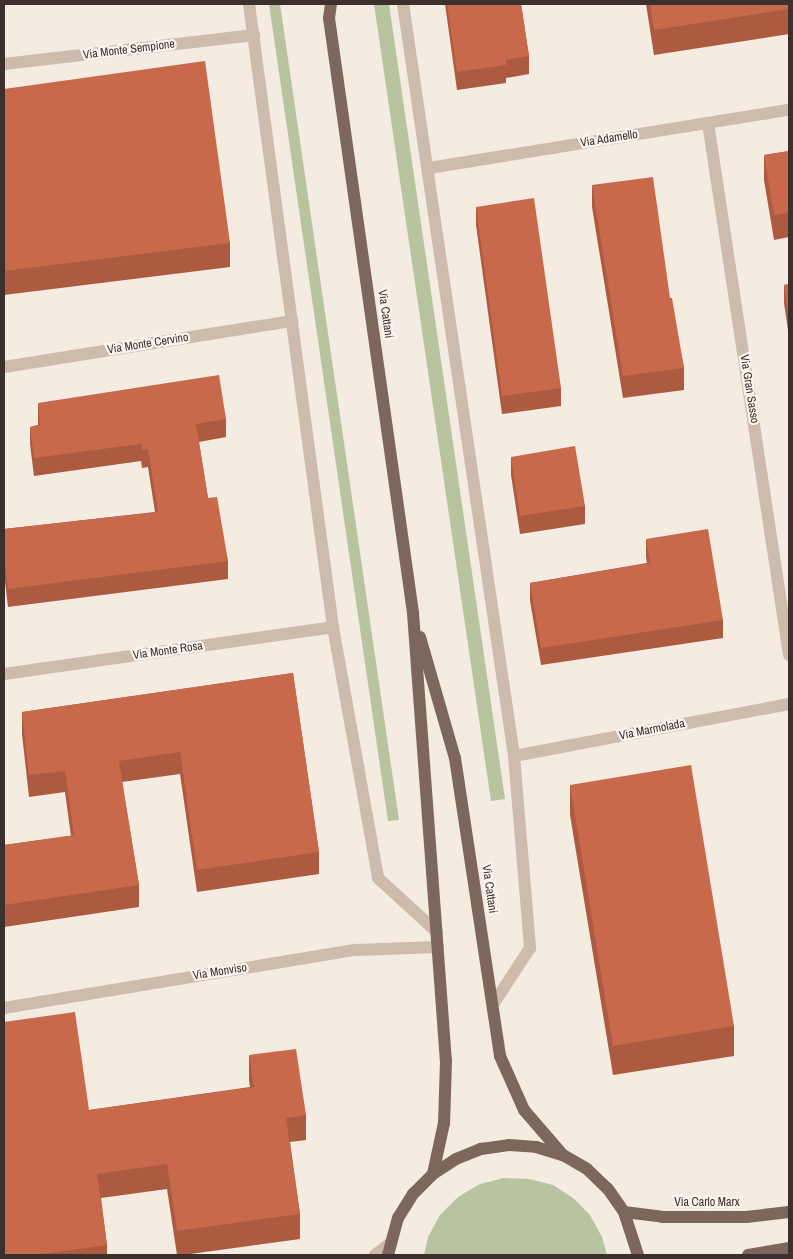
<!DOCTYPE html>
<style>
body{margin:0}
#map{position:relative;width:793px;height:1259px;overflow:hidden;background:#f4ebe1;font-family:"Archivo Narrow",sans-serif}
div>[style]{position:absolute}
.green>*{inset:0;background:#b8c4a0}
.minor>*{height:12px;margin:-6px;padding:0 6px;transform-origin:6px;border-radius:6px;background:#cdbbac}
.major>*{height:12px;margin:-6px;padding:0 6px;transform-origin:6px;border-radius:6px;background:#7d675c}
.wall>*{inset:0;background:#ac5a40}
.building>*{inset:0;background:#c8694b}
span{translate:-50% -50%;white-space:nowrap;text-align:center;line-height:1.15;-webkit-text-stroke:4.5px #fbf5ee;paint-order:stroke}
.street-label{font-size:12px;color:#3b302b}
.frame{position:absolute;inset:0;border:5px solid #3b302b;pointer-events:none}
</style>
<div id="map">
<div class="green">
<div style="clip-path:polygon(269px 4px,280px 4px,399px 820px,388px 821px)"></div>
<div style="clip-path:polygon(374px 4px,389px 4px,505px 799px,491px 801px)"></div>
<div style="clip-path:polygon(504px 1178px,529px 1179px,553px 1185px,573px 1198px,590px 1215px,602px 1237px,607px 1255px,424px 1255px,428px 1237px,440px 1215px,458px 1197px,480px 1184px)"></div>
</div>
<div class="minor">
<div style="left:249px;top:4px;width:629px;rotate:82.32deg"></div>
<div style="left:333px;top:627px;width:255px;rotate:79.8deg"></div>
<div style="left:378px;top:878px;width:80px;rotate:42.5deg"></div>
<div style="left:403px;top:4px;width:760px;rotate:81.6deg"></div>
<div style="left:514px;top:756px;width:193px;rotate:85.2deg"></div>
<div style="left:530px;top:948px;width:66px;rotate:123.2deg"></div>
<div style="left:4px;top:64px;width:252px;rotate:-6.6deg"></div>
<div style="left:708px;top:123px;width:538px;rotate:81.34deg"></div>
<div style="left:429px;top:168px;width:365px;rotate:-9.2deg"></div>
<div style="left:4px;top:367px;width:292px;rotate:-9.1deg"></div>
<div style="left:4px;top:674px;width:332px;rotate:-8.1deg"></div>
<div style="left:514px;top:756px;width:280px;rotate:-10.7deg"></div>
<div style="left:4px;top:1008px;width:357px;rotate:-9.4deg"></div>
<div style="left:356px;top:950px;width:82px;rotate:-2.1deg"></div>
<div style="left:375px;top:1255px;width:18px;rotate:-38deg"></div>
</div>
<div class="major">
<div style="left:331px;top:4px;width:14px;rotate:98deg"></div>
<div style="left:329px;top:18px;width:601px;rotate:81.96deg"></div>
<div style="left:413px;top:613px;width:449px;rotate:85.8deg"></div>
<div style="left:446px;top:1061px;width:62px;rotate:91.8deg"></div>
<div style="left:444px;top:1123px;width:52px;rotate:102.2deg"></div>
<div style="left:420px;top:637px;width:126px;rotate:73.9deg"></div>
<div style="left:455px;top:758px;width:301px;rotate:81.4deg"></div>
<div style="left:500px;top:1056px;width:59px;rotate:66deg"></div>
<div style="left:524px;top:1110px;width:60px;rotate:49.1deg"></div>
<div style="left:624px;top:1212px;width:38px;rotate:7deg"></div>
<div style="left:662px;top:1217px;width:84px"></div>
<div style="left:746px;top:1217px;width:43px;rotate:-6.6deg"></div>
<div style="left:388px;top:1255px;width:38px;rotate:-75deg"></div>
<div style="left:398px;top:1218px;width:28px;rotate:-58deg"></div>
<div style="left:413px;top:1194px;width:28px;rotate:-45deg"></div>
<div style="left:433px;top:1174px;width:27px;rotate:-33deg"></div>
<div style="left:456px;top:1159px;width:27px;rotate:-22deg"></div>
<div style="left:481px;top:1149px;width:28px;rotate:-8deg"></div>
<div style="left:509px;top:1145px;width:27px;rotate:4deg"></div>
<div style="left:536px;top:1147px;width:28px;rotate:17deg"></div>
<div style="left:563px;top:1155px;width:28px;rotate:30deg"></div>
<div style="left:587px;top:1169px;width:29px;rotate:44deg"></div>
<div style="left:608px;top:1189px;width:28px;rotate:55deg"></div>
<div style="left:624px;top:1212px;width:45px;rotate:72deg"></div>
<div style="left:748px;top:1255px;width:42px;rotate:-9.7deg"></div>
</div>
<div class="wall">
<div style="clip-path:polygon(445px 4px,521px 4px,529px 56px,529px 74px,506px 78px,506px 83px,457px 90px)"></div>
<div style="clip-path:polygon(646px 4px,789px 4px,789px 34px,654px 55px)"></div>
<div style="clip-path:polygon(4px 89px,230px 243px,230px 267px,4px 295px)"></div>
<div style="clip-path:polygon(789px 151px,789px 237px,774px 240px,764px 180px,764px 155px)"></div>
<div style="clip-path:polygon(592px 185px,670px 298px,684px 368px,684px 390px,623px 398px,592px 207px)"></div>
<div style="clip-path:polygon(476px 207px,561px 388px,561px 406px,502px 414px,476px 225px)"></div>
<div style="clip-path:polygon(789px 284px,789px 337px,784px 303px,784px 285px)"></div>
<div style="clip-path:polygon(38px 403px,226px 419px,226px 437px,199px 442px,208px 498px,228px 561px,228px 579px,8px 607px,4px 573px,4px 529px,155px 512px,148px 467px,142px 468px,141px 461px,34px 476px,30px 444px,30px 427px,38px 425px)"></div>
<div style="clip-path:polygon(511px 457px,585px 506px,585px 524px,520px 534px,511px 475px)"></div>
<div style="clip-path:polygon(646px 539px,723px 620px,723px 638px,541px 665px,530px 601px,530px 583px,647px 563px,646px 557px)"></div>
<div style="clip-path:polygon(293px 673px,319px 852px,319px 874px,197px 892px,180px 774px,122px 782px,139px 885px,139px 907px,4px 927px,4px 845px,71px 836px,65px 792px,29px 797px,22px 734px,22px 712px)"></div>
<div style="clip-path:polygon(570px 785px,734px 1026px,734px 1056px,613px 1075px,570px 815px)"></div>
<div style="clip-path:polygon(249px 1055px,306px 1115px,306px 1140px,290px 1142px,300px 1214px,300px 1239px,183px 1255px,177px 1255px,167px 1189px,101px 1198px,107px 1245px,107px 1255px,4px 1255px,89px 1110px,250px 1087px,249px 1080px)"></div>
</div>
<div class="building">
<div style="clip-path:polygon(447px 4px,521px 4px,529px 56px,506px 60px,506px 65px,457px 72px)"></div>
<div style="clip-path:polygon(650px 4px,789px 4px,789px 9px,654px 30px)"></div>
<div style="clip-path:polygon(205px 61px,230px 243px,4px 271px,4px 89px)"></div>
<div style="clip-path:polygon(789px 151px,789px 212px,774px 215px,764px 155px)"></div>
<div style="clip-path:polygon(653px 177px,670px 298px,672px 298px,684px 368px,623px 376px,592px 185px)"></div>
<div style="clip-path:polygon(534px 198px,561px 388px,502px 396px,476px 207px)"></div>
<div style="clip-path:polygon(789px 284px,789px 319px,784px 285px)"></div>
<div style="clip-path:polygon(219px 375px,226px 419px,196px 424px,208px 498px,217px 497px,228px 561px,8px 589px,4px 555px,4px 529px,158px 512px,148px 449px,142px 450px,141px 444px,34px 458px,30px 427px,40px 425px,38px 403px)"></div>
<div style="clip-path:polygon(575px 446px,585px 506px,520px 516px,511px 457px)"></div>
<div style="clip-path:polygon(708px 529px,723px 620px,541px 648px,530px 583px,650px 563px,646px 539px)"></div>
<div style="clip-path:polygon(293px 673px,319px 852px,197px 870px,180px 752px,119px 761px,139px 885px,4px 905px,4px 845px,74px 835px,65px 771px,29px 775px,22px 712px)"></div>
<div style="clip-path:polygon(691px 765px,734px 1026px,613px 1046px,570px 785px)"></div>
<div style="clip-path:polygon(75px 1012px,89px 1110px,254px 1087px,249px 1055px,296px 1049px,306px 1115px,286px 1118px,300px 1214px,177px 1231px,167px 1164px,97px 1174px,107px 1245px,36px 1255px,4px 1255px,4px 1022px)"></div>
</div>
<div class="street-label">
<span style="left:129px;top:50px;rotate:-7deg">Via Monte Sempione</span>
<span style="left:609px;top:139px;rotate:-9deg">Via Adamello</span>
<span style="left:385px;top:314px;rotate:82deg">Via Cattani</span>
<span style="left:148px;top:344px;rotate:-9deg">Via Monte Cervino</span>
<span style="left:749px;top:389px;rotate:81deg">Via Gran Sasso</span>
<span style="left:168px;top:651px;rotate:-8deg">Via Monte Rosa</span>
<span style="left:652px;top:730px;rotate:-11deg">Via Marmolada</span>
<span style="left:489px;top:889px;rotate:82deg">Via Cattani</span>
<span style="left:220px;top:972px;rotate:-9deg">Via Monviso</span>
<span style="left:707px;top:1203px">Via Carlo Marx</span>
</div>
<div class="frame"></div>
</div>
